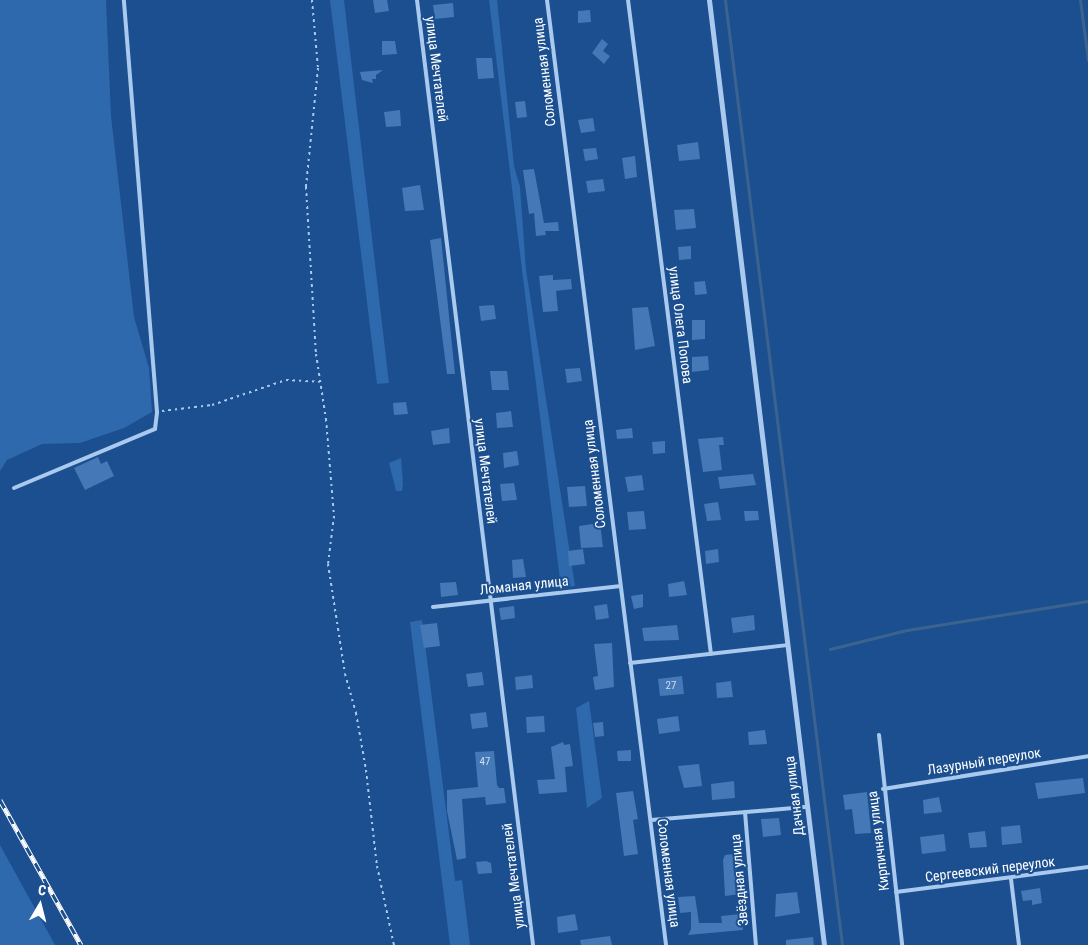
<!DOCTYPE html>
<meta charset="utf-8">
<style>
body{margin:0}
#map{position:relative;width:1088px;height:945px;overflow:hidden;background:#1b4f8f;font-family:"Roboto Condensed",sans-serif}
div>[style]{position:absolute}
.green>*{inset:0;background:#2e69ad}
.stream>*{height:3px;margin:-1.5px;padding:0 1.5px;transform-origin:1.5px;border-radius:1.5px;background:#3c6290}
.building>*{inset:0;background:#4478b7}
.path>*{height:2px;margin-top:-1px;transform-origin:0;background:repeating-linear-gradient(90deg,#a9c9ee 0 2.5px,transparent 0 6.5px)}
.service>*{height:4px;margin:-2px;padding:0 2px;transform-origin:2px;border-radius:2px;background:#a9c9ee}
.minor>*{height:5px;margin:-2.5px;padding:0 2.5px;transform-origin:2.5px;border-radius:2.5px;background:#a9c9ee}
.rail>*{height:5px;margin-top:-2.5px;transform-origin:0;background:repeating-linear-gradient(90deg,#1b4f8f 0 9px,#fff 0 18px);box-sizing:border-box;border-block:1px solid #fff}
span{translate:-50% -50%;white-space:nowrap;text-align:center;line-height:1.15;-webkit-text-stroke:4px #1b4f8f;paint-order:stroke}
.number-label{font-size:11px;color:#d0dded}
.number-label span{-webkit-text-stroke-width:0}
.street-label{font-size:14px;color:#fff}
.north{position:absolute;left:15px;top:880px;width:50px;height:50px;-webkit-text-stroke:4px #1b4f8f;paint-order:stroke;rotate:8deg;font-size:14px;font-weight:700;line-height:20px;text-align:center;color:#fff}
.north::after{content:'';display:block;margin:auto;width:18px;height:22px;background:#fff;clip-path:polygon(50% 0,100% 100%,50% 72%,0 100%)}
</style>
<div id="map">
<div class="green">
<div style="clip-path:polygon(0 0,106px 0,111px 116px,134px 317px,149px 368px,152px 412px,124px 428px,80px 443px,42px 444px,7px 460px,0 471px)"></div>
<div style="clip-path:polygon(330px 0,344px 0,389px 383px,377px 384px)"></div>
<div style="clip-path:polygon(489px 0,497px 0,514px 166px,520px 187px,526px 270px,575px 586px,561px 588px)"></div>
<div style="clip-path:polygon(401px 458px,403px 484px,402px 491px,396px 491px,389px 463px)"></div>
<div style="clip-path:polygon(422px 620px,455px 881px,462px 880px,470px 945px,450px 945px,410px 622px)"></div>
<div style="clip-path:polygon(589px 701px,602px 798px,587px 808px,576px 708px)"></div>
<div style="clip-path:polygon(0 845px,55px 945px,0 945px)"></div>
</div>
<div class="stream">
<div style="left:725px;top:0;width:952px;rotate:82.94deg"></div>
<div style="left:1080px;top:0;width:61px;rotate:82.4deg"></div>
<div style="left:830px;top:649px;width:79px;rotate:-13.9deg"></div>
<div style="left:907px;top:630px;width:183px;rotate:-9.1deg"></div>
</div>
<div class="building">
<div style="clip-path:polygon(373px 0,387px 0,389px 11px,375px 13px)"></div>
<div style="clip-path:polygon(453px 3px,454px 17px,435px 19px,433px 5px)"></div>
<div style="clip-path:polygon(590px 10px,591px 22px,578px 23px,578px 11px)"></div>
<div style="clip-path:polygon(602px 39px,608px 44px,603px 51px,610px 56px,604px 64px,592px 53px)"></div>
<div style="clip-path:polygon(382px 41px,395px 41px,397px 54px,382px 55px)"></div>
<div style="clip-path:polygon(476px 58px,492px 58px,494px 78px,478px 79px)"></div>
<div style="clip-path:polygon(383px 70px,376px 75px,376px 79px,372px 79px,373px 83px,362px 80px,360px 72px)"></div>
<div style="clip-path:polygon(525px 101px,527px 117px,517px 118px,515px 102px)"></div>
<div style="clip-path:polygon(400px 110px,401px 126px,386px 127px,384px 112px)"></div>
<div style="clip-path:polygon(593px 118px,595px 131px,581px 133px,578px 120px)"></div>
<div style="clip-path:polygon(698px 142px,700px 159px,679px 161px,677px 145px)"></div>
<div style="clip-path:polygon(596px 148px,598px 159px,585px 161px,583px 149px)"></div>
<div style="clip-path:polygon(635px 156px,637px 177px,625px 179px,622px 158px)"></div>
<div style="clip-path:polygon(534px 169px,544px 223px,558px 222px,559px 231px,545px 231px,546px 235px,536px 236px,534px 213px,529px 214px,523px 170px)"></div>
<div style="clip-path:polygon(603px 179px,605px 191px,588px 193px,586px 181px)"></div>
<div style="clip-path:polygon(420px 185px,424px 210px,405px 211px,402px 188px)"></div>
<div style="clip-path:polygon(694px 209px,696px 228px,676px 230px,674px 210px)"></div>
<div style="clip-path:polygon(441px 238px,455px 374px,447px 374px,430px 240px)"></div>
<div style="clip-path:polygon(691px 246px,691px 259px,679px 260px,678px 247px)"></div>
<div style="clip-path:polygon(553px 275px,553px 280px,571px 279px,572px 289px,556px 291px,558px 311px,543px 312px,539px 276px)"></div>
<div style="clip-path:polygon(705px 281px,707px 294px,695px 295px,694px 282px)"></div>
<div style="clip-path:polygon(494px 305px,496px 319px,481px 321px,479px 306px)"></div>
<div style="clip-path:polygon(648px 307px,655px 346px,635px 350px,632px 308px)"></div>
<div style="clip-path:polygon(692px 320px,705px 320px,705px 339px,692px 340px)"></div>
<div style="clip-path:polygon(708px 356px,709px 370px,692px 372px,692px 357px)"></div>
<div style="clip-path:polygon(580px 368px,582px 381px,567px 383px,565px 369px)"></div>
<div style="clip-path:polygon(490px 371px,507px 371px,509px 390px,492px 390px)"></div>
<div style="clip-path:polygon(406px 402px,408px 414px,394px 415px,393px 403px)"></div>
<div style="clip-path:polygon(511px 411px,513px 427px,497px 428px,496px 413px)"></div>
<div style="clip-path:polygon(449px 428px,450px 443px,433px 445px,431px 431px)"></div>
<div style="clip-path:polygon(632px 428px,633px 438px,617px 439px,616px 430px)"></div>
<div style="clip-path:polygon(723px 437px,724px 445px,719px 445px,722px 470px,703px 472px,698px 439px)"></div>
<div style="clip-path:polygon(665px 441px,665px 453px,653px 454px,652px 442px)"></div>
<div style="clip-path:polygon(517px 451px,519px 465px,504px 468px,503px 453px)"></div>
<div style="clip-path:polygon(98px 457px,101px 464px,107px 461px,114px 476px,85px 490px,74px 468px)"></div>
<div style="clip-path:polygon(753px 474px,756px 485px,720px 489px,718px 477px)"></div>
<div style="clip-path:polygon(642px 475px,644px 490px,628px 492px,625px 477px)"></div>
<div style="clip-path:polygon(514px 483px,517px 500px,502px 501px,500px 484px)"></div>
<div style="clip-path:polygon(585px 486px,587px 506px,569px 507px,567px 487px)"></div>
<div style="clip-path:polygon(718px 502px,721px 520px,707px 521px,704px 504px)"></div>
<div style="clip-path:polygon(644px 511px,646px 529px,629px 530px,627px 512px)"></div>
<div style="clip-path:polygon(744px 511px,758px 511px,759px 520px,745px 521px)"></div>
<div style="clip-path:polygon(600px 523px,603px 547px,581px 548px,579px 526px)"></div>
<div style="clip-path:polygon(583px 549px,585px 564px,569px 566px,568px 551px)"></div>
<div style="clip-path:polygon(718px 549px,719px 562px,706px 564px,705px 551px)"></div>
<div style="clip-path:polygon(523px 559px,526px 577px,513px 578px,512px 560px)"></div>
<div style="clip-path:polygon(684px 581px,687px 595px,669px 597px,668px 584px)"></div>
<div style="clip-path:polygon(456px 582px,458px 595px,441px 597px,440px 583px)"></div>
<div style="clip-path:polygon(643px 594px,643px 607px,634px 609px,631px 596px)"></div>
<div style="clip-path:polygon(607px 604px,609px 618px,596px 620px,594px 606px)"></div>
<div style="clip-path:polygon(514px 606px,515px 618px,501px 620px,499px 608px)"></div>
<div style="clip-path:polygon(754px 615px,755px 630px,733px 633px,731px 618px)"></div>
<div style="clip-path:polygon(437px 623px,440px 646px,424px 648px,420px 625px)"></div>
<div style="clip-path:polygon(677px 625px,679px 640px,644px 641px,642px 628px)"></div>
<div style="clip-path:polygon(612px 643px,614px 687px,595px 690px,593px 677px,598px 676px,594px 644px)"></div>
<div style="clip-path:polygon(482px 672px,484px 685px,468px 687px,466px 674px)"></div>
<div style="clip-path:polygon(532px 675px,533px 688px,516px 690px,515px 677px)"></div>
<div style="clip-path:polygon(682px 676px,684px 694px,660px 696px,658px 679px)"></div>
<div style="clip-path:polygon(731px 681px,733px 697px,717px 698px,716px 683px)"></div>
<div style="clip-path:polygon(486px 712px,488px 727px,472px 729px,470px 714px)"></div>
<div style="clip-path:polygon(544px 716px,545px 732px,527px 733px,526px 717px)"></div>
<div style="clip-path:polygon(678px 716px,680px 731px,659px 734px,657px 719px)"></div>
<div style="clip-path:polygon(603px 722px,604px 736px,595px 737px,593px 723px)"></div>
<div style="clip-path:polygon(765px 730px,767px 744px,749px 745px,748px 732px)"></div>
<div style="clip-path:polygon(563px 742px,564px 745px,570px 744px,573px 766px,565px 767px,567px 792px,539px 794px,537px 780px,555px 779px,551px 747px)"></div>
<div style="clip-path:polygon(631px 750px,631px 761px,618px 761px,617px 751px)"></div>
<div style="clip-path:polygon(494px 751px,497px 785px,499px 788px,504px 788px,506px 803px,486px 805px,485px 797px,462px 799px,466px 858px,457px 860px,447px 811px,447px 790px,478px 787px,475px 752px)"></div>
<div style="clip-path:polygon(699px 764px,702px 786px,684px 788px,678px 766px)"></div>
<div style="clip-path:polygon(1083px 778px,1085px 793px,1038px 799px,1035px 783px)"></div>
<div style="clip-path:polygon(734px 781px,735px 798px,712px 800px,711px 784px)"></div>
<div style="clip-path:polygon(633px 791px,638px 819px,633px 820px,638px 854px,624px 856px,616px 793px)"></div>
<div style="clip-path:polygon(867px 792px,871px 833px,855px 834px,852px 809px,845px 810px,843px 795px)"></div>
<div style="clip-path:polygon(939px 797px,942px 812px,924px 814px,923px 800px)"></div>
<div style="clip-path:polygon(779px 818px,781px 835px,763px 837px,761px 819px)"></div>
<div style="clip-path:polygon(1020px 825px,1022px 843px,1002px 845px,1001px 827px)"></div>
<div style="clip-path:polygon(985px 831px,987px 847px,970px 848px,968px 833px)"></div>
<div style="clip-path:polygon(944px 834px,946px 851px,922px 854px,920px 837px)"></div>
<div style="clip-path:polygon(734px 854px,741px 894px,725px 896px,723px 860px,725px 855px)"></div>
<div style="clip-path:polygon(486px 861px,491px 863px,492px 873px,478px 874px,476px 862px)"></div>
<div style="clip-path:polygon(1040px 888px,1042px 903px,1032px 905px,1032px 900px,1023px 901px,1021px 891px)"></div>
<div style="clip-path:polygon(797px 892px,800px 913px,775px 917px,776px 894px)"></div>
<div style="clip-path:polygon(695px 896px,699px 923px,722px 923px,721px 916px,741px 914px,743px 930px,688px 935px,691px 929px,691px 912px,680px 913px,678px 897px)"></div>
<div style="clip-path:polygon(575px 914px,578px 930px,558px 933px,557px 917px)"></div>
<div style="clip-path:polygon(610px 936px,612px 945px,581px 945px,580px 940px)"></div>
<div style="clip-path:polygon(813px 937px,814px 945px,786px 945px,786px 940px)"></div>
</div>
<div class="path">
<div style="left:312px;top:0;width:68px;rotate:85deg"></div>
<div style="left:318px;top:68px;width:120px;rotate:95.8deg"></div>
<div style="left:306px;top:187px;width:167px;rotate:86.6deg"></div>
<div style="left:316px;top:354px;width:66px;rotate:81.3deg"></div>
<div style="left:326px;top:419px;width:97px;rotate:85.3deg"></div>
<div style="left:334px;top:516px;width:48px;rotate:97.1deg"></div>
<div style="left:328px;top:564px;width:111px;rotate:81.2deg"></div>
<div style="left:345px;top:674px;width:41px;rotate:74.2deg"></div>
<div style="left:356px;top:713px;width:58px;rotate:80deg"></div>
<div style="left:366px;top:770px;width:97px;rotate:83.5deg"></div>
<div style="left:377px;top:866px;width:81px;rotate:77.9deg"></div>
<div style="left:162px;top:411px;width:50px;rotate:-6.8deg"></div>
<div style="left:212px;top:405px;width:78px;rotate:-18.7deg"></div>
<div style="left:286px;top:380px;width:34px;rotate:3deg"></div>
</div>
<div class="service">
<div style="left:417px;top:0;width:952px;rotate:83deg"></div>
<div style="left:547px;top:0;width:952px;rotate:82.82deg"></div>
<div style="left:628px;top:0;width:659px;rotate:82.77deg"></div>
<div style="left:14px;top:488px;width:153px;rotate:-22.7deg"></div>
<div style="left:155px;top:429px;width:17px;rotate:-83deg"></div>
<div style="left:157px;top:412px;width:413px;rotate:-94.6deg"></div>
<div style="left:433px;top:607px;width:187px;rotate:-6.4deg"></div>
<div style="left:630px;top:663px;width:158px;rotate:-6.5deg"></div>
<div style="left:879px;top:735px;width:211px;rotate:83.7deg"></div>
<div style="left:883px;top:789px;width:208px;rotate:-9.1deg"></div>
<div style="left:745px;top:812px;width:133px;rotate:85.3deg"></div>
<div style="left:651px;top:820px;width:157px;rotate:-4.8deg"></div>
<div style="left:1011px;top:879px;width:66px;rotate:83.1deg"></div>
<div style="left:896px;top:892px;width:194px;rotate:-7.4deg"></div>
</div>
<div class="minor">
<div style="left:709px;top:0;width:952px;rotate:83.06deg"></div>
</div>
<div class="rail">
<div style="left:0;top:800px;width:166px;rotate:60.8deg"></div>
</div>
<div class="number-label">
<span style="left:671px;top:686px">27</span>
<span style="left:485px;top:762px">47</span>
</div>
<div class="street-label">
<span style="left:437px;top:69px;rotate:83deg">улица Мечтателей</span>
<span style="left:544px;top:72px;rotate:-97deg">Соломенная улица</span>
<span style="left:681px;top:325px;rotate:83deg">улица Олега Попова</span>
<span style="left:486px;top:471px;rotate:83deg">улица Мечтателей</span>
<span style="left:594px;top:474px;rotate:-97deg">Соломенная улица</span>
<span style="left:524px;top:585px;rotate:-6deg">Ломаная улица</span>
<span style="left:984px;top:761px;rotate:-9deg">Лазурный переулок</span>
<span style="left:794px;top:796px;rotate:-97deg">Дачная улица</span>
<span style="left:878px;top:841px;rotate:-97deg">Кирпичная улица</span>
<span style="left:990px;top:869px;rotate:-7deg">Сергеевский переулок</span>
<span style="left:669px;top:873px;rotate:83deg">Соломенная улица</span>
<span style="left:513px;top:876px;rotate:-97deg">улица Мечтателей</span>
<span style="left:739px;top:880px;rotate:-95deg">Звёздная улица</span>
</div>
<div class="north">С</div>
</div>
